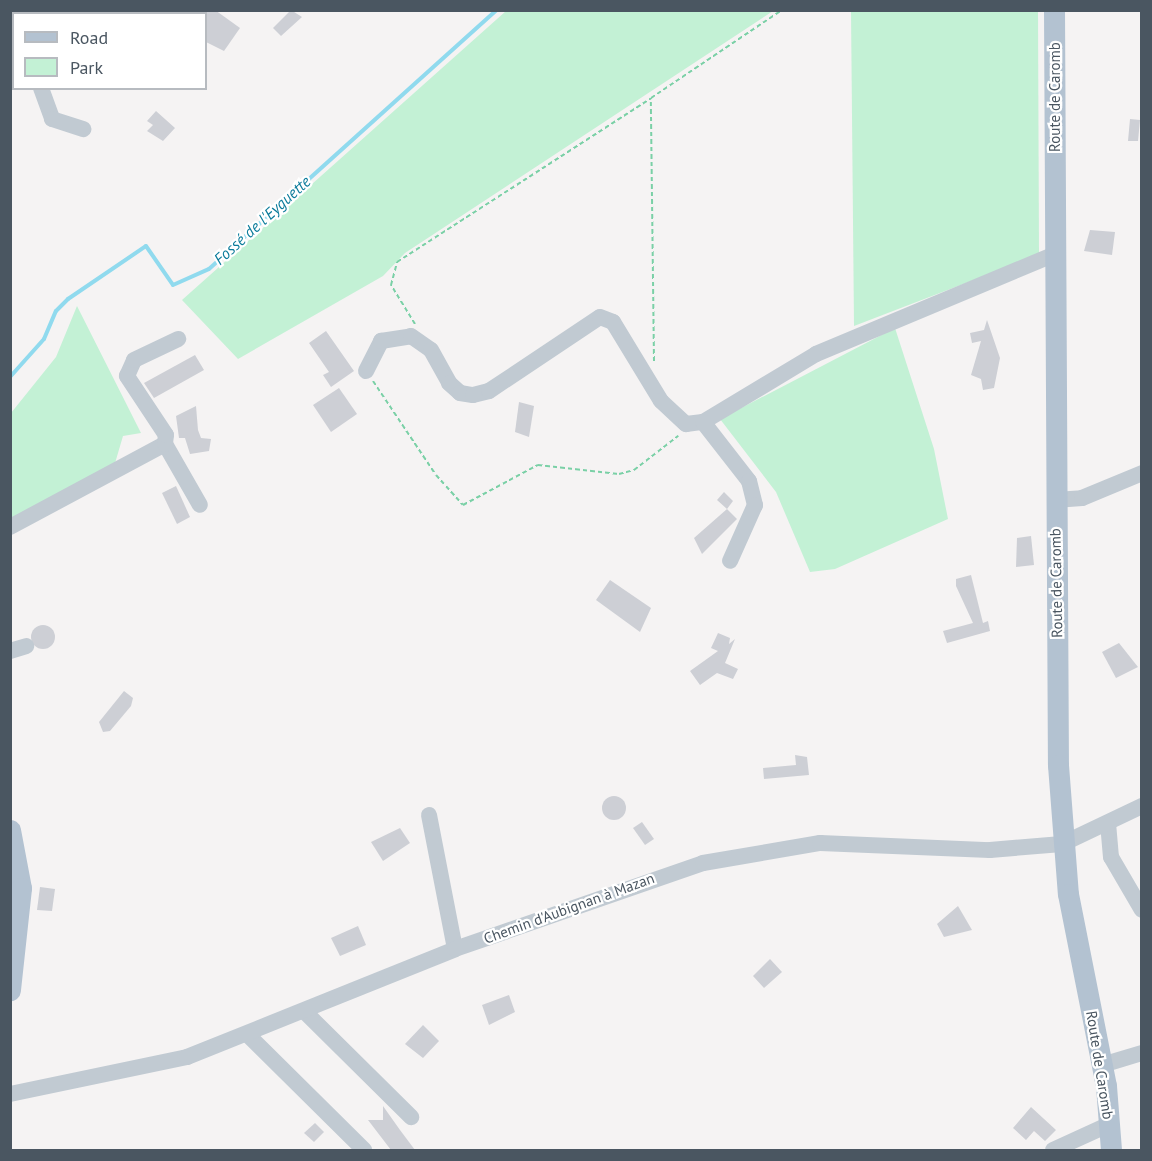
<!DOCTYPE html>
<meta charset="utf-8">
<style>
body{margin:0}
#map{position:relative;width:1152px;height:1161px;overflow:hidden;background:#f5f3f3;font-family:"PT Sans",sans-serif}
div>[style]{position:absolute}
.green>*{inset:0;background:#c3f1d5}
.stream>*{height:4px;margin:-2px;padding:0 2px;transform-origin:2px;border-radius:2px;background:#90daee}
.building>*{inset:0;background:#cdcfd5}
.round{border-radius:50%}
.path>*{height:2px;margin-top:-1px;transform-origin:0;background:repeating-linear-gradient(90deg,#7ad0a6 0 4.5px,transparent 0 7.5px)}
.minor>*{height:16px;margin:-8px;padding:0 8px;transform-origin:8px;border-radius:8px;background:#c1cad2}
.major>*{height:21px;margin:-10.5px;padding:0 10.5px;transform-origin:10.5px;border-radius:10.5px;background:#b3c2d1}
span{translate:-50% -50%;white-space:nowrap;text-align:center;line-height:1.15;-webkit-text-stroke:4.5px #fff;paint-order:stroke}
.street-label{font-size:15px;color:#4a5661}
.water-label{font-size:16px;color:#0c7c9b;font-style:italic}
.frame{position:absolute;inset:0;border:12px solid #4a5661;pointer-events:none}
.legend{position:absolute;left:12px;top:12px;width:195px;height:78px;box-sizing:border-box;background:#fff;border:2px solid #b7bbc0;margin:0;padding:8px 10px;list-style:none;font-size:18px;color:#4a5661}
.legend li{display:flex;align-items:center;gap:12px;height:30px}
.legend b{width:30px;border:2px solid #b7bbc0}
</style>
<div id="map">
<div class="green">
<div style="clip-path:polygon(506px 11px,773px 11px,405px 253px,383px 276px,238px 359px,182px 300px)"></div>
<div style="clip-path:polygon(851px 11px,1038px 11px,1039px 255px,854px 326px)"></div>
<div style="clip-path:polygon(77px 306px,141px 433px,123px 436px,113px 470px,11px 523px,11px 413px,56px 357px)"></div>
<div style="clip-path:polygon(895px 328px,934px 449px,948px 519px,835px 569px,810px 572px,776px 492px,720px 419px)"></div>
</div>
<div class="stream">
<div style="left:10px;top:377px;width:51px;rotate:-48.2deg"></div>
<div style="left:44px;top:339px;width:30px;rotate:-67deg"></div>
<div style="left:56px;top:311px;width:17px;rotate:-45deg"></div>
<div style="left:68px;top:299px;width:94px;rotate:-34.2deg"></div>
<div style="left:146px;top:246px;width:47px;rotate:55.3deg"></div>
<div style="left:173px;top:285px;width:39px;rotate:-24deg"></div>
<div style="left:209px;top:269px;width:387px;rotate:-42deg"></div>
</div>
<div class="building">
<div style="clip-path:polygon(206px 10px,215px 10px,240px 28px,224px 51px,206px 42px)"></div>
<div style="clip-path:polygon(291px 10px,302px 17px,281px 36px,273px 28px)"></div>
<div style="clip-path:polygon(156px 111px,175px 128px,163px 141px,147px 131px,153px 125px,147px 121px)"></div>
<div style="clip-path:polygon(1130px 119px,1140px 120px,1138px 141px,1128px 141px)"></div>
<div style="clip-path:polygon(1090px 230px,1115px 232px,1112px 255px,1084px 251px)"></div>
<div style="clip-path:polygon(987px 320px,1000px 358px,994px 388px,983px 390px,981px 379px,971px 375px,981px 341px,972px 343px,970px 333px,984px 330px)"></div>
<div style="clip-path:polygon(326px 331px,354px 371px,331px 387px,323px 375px,329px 372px,309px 343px)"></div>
<div style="clip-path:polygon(195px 355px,204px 370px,154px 398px,144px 383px)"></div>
<div style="clip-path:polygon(339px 388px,357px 414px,331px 432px,313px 405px)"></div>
<div style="clip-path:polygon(519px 402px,534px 406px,529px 437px,515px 432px)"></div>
<div style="clip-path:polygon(196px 406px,198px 430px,201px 438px,211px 439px,209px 451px,190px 454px,185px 438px,179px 438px,176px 416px)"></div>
<div style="clip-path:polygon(176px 486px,190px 517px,177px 524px,162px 493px)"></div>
<div style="clip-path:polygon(724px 492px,733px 501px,727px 509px,737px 519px,702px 554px,694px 538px,727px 509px,717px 500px)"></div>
<div style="clip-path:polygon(1031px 536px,1034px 565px,1016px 567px,1017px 538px)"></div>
<div style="clip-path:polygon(971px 575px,983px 623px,988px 621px,990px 631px,947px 643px,943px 631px,973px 623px,956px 586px,956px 579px)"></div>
<div style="clip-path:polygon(610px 580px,651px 608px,640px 632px,596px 600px)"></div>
<div class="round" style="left:31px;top:625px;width:24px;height:24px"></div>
<div style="clip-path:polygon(718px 633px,730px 638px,729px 644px,735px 639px,725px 663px,738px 669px,733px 679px,717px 673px,700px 685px,690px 671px,718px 651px,711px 648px)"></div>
<div style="clip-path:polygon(1119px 643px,1138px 667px,1116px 678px,1102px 652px)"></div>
<div style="clip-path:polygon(124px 691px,133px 698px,131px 706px,110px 731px,103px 732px,99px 722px)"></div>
<div style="clip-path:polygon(795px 755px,807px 757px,809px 775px,764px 779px,763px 768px,796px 765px)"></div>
<div class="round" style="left:602px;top:796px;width:24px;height:24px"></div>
<div style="clip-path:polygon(642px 822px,654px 839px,645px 845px,633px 828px)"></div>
<div style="clip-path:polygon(400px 828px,410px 843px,383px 861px,371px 842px)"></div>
<div style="clip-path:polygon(40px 887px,55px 889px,52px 911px,37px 910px)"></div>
<div style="clip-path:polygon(958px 906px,972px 930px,944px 937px,937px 924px)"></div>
<div style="clip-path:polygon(358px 926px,366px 945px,340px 956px,331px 938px)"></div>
<div style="clip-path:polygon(770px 959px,782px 972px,764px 988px,753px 976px)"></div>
<div style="clip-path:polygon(509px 995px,515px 1012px,489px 1025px,482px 1005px)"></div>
<div style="clip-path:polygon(423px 1025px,439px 1041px,423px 1058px,405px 1044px)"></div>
<div style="clip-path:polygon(383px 1106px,400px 1130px,415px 1150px,391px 1150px,368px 1120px,383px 1120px)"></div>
<div style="clip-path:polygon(1031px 1107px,1056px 1130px,1045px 1141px,1034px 1131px,1026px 1140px,1013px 1128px)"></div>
<div style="clip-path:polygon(315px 1123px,324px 1132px,314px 1142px,304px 1133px)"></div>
</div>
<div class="path">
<div style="left:415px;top:324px;width:46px;rotate:-121.6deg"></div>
<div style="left:391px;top:285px;width:24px;rotate:-75deg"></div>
<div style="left:397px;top:262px;width:302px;rotate:-32.8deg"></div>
<div style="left:654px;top:361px;width:263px;rotate:-90.7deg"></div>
<div style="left:651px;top:98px;width:158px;rotate:-33.9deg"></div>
<div style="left:373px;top:381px;width:113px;rotate:56.2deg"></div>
<div style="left:436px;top:475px;width:40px;rotate:48deg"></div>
<div style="left:463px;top:505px;width:85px;rotate:-28.1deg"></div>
<div style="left:538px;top:465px;width:81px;rotate:6.3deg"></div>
<div style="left:619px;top:474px;width:16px;rotate:-15deg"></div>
<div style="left:634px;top:470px;width:56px;rotate:-37.7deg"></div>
</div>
<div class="minor">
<div style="left:36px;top:10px;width:4px;rotate:90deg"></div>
<div style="left:41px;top:88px;width:33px;rotate:70deg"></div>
<div style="left:52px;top:119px;width:33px;rotate:18deg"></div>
<div style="left:366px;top:371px;width:34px;rotate:-63deg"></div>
<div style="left:381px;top:341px;width:30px;rotate:-9deg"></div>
<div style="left:411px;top:336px;width:24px;rotate:35deg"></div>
<div style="left:431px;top:350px;width:38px;rotate:61deg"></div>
<div style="left:449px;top:383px;width:15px;rotate:42deg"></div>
<div style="left:460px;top:393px;width:13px;rotate:9deg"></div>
<div style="left:473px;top:395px;width:16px;rotate:-14deg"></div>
<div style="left:489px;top:391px;width:133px;rotate:-33.7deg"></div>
<div style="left:600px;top:317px;width:14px;rotate:21deg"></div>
<div style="left:613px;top:322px;width:92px;rotate:58.7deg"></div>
<div style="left:661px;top:401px;width:34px;rotate:43deg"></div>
<div style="left:686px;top:424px;width:17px;rotate:-7deg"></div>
<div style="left:703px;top:422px;width:132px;rotate:-31deg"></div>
<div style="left:816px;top:354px;width:259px;rotate:-22.7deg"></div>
<div style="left:703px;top:422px;width:75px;rotate:52.1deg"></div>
<div style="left:749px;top:481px;width:25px;rotate:76deg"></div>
<div style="left:755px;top:505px;width:61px;rotate:114.1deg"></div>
<div style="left:165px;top:444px;width:70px;rotate:60.2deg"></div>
<div style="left:1055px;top:500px;width:27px;rotate:-4deg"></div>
<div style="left:1082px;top:498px;width:65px;rotate:-22.6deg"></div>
<div style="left:10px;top:527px;width:176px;rotate:-28.2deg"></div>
<div style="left:165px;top:444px;width:9px;rotate:-84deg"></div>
<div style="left:166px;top:435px;width:71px;rotate:-123.5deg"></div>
<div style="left:127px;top:376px;width:17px;rotate:-66deg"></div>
<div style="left:134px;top:360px;width:49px;rotate:-25.5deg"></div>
<div style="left:10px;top:651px;width:17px;rotate:-17deg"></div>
<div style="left:429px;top:815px;width:136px;rotate:79deg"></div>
<div style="left:1108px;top:823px;width:34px;rotate:85deg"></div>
<div style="left:1111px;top:857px;width:61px;rotate:59.7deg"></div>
<div style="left:304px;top:1011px;width:151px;rotate:44.7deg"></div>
<div style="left:249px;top:1036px;width:162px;rotate:44.7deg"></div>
<div style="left:1102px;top:1065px;width:42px;rotate:-16.7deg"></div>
<div style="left:10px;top:1094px;width:181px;rotate:-11.8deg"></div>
<div style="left:187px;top:1057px;width:289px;rotate:-21.9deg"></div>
<div style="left:455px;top:949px;width:262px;rotate:-19.1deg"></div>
<div style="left:703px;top:863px;width:119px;rotate:-9.7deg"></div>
<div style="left:820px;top:843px;width:170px;rotate:2.4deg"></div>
<div style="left:990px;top:850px;width:72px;rotate:-4.8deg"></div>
<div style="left:1062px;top:844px;width:89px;rotate:-25.4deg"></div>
<div style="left:1053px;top:1150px;width:63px;rotate:-24.5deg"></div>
</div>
<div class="major">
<div style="left:1054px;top:10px;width:755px;rotate:89.7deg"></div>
<div style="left:1058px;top:765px;width:129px;rotate:85.6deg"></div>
<div style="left:1068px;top:894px;width:196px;rotate:78.8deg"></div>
<div style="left:1106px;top:1086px;width:64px;rotate:85.5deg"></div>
<div style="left:10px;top:830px;width:59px;rotate:79.3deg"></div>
<div style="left:21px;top:888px;width:103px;rotate:96.2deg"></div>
</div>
<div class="street-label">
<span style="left:1055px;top:97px;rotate:-90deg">Route de Caromb</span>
<span style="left:1056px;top:583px;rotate:-91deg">Route de Caromb</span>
<span style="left:569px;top:908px;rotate:-20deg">Chemin d'Aubignan à Mazan</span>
<span style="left:1100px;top:1065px;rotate:81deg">Route de Caromb</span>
</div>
<div class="water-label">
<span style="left:262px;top:220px;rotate:-42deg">Fossé de l'Eyguette</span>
</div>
<div class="frame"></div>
<ul class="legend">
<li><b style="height:8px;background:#b3c2d1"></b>Road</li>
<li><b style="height:16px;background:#c3f1d5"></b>Park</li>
</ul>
</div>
